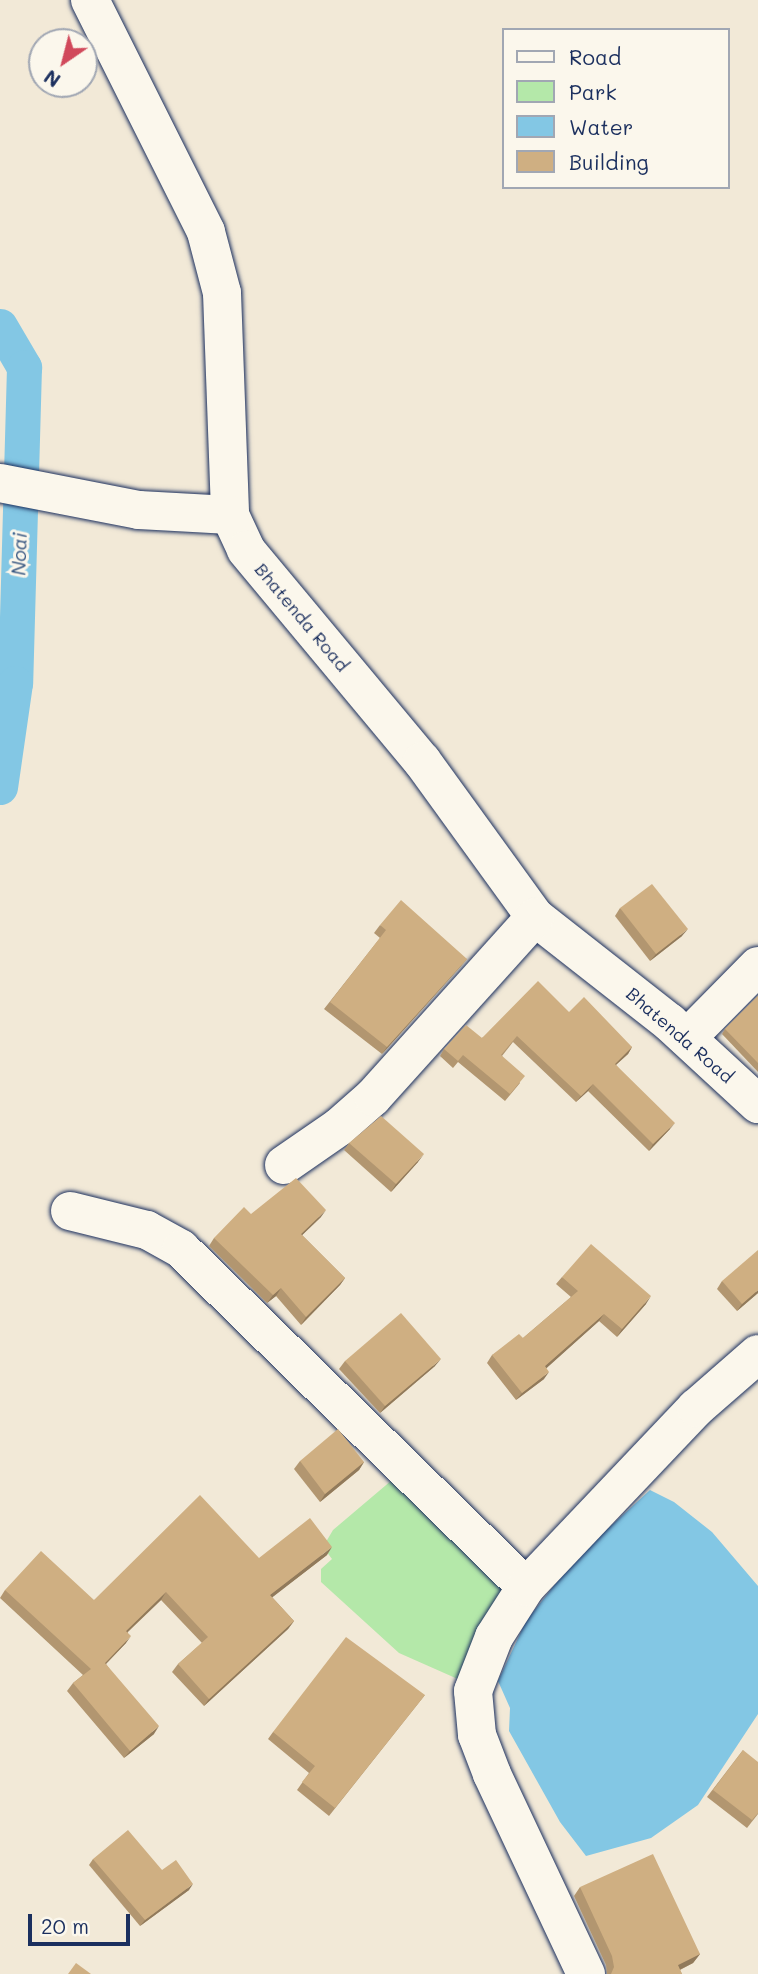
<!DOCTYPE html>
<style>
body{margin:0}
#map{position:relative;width:758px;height:1974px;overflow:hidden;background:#f2e9d7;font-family:Mali,sans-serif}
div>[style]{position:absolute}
.green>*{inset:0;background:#b4e8a9}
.water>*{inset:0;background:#83c7e4}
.canal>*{height:35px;margin:-17.5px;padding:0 17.5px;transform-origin:17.5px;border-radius:17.5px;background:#83c7e4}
.roads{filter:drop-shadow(0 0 2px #1b2f5e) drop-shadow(0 0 2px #1b2f5e)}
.minor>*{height:38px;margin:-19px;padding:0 19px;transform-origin:19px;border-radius:19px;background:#fbf7ec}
.wall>*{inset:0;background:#b29670}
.shaded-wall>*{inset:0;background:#917a5b}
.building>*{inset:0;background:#cfaf82}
span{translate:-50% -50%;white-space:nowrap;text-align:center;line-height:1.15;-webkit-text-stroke:6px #fbf7ec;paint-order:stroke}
.street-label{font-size:18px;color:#1b2f5e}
.water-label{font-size:19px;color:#355580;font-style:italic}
.legend{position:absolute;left:502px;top:28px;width:228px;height:161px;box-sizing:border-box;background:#fbf7ec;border:2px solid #a1a7b3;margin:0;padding:9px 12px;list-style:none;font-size:21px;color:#1b2f5e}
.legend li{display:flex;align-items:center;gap:14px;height:35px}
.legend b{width:35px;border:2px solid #a1a7b3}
.north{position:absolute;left:28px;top:28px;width:70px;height:70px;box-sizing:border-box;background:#fbf7ec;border:2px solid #a1a7b3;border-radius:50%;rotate:215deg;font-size:19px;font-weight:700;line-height:28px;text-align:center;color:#1b2f5e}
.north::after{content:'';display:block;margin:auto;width:24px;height:32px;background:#d1495b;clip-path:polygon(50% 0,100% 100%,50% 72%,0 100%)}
.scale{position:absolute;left:28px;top:1914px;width:102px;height:32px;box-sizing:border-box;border:4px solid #1b2f5e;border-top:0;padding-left:9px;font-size:21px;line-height:24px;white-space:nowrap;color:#1b2f5e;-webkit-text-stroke:5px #fbf7ec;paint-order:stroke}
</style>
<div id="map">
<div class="green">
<div style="clip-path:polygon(392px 1480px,510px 1592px,460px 1680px,399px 1653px,321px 1582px,321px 1569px,332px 1559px,323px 1547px,333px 1530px)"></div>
</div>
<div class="water">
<div style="clip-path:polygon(650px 1490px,674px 1502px,712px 1532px,758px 1586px,758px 1714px,698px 1805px,651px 1838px,586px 1856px,560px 1822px,509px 1731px,510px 1708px,498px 1681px,526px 1621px,576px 1558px)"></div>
</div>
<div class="canal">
<div style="left:0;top:326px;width:48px;rotate:59.7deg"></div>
<div style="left:24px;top:367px;width:316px;rotate:91.6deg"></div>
<div style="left:15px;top:683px;width:105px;rotate:98.2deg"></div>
</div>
<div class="roads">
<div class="minor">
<div style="left:90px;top:0;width:259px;rotate:63.4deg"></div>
<div style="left:206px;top:232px;width:63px;rotate:75.3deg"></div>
<div style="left:222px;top:293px;width:222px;rotate:87.9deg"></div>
<div style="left:230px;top:515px;width:38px;rotate:65deg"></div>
<div style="left:246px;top:550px;width:275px;rotate:50.2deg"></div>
<div style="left:422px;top:761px;width:193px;rotate:54.1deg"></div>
<div style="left:535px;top:917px;width:170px;rotate:38.1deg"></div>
<div style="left:669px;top:1022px;width:121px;rotate:42.7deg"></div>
<div style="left:0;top:483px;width:142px;rotate:11deg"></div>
<div style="left:139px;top:510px;width:91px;rotate:3.1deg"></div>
<div style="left:687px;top:1038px;width:101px;rotate:-45.4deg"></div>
<div style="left:284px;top:1165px;width:67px;rotate:-34.6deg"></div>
<div style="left:339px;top:1127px;width:45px;rotate:-41.4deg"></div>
<div style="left:373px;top:1097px;width:242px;rotate:-48deg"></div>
<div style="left:70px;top:1211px;width:79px;rotate:13.9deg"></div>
<div style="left:147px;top:1230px;width:39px;rotate:29deg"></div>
<div style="left:181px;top:1249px;width:483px;rotate:44.4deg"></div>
<div style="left:586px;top:1974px;width:221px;rotate:-115.2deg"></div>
<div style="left:492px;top:1774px;width:42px;rotate:-111deg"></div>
<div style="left:477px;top:1735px;width:44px;rotate:-95.2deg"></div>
<div style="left:473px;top:1691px;width:58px;rotate:-68.7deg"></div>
<div style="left:494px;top:1637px;width:59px;rotate:-57.4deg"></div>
<div style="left:526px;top:1587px;width:247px;rotate:-46.5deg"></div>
<div style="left:696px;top:1408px;width:82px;rotate:-41.1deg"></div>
</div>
</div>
<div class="wall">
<div style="clip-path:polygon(620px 908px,682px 936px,650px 961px,615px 916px)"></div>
<div style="clip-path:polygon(380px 925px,467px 959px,461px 966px,382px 1054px,324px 1009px,380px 938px,374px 933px)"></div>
<div style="clip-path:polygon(758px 996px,758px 1072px,722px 1034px,725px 1029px)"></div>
<div style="clip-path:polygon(569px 1012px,632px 1047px,628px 1054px,616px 1065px,670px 1129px,649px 1151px,588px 1091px,576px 1102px,513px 1042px,502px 1056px,520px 1083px,505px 1101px,458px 1062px,453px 1068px,440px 1056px,444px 1049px)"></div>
<div style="clip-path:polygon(349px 1143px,418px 1162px,391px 1192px,344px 1150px)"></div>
<div style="clip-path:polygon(321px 1217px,302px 1235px,345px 1278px,340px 1285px,301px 1325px,276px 1296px,267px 1303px,209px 1246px,214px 1238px)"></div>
<div style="clip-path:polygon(562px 1277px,646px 1304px,617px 1337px,599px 1321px,546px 1368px,544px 1379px,516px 1400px,487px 1363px,492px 1355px,523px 1338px,571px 1297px,556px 1284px)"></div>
<div style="clip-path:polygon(722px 1281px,758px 1293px,737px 1311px,717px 1289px)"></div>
<div style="clip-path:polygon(345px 1361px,435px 1366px,380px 1413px,339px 1369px)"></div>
<div style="clip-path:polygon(300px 1461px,364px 1462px,359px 1470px,320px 1502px,294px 1469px)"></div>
<div style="clip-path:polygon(327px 1555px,272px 1597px,294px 1621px,288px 1629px,204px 1706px,172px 1672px,178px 1664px,202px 1643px,161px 1600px,128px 1632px,126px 1643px,106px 1664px,154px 1734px,124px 1758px,67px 1691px,73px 1683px,83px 1675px,0 1598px,5px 1590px,94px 1600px,259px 1558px)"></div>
<div style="clip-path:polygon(425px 1695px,329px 1816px,297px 1790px,309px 1773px,268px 1739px,273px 1732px)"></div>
<div style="clip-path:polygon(743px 1750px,758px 1814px,747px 1828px,707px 1797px)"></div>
<div style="clip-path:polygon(93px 1859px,162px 1870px,189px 1890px,140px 1926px,89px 1865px)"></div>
<div style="clip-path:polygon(580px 1887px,700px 1954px,693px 1963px,680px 1970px,682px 1974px,607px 1974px,606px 1965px,574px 1896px)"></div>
</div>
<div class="shaded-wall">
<div style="clip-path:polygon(688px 929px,682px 936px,650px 961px,656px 954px)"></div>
<div style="clip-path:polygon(467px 959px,461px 966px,382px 1054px,387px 1047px)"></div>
<div style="clip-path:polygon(632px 1047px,628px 1054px,610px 1070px,615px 1064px)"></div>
<div style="clip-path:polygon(593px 1084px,588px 1091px,576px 1102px,581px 1096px)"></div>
<div style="clip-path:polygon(675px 1123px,670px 1129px,649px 1151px,653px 1144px)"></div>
<div style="clip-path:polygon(424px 1154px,418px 1162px,391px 1192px,396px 1184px)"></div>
<div style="clip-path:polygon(326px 1210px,321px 1217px,295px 1242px,301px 1234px)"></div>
<div style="clip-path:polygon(345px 1278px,340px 1285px,301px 1325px,306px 1317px)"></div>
<div style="clip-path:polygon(281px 1288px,276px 1296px,267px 1303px,273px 1295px)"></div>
<div style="clip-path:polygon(758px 1290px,758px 1293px,737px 1311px,742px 1304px)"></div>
<div style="clip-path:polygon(651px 1296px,646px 1304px,617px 1337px,622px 1329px)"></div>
<div style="clip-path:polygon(604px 1314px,599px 1321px,540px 1374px,545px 1366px)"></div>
<div style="clip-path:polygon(441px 1359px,435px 1366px,380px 1413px,385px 1406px)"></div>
<div style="clip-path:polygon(549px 1372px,544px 1379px,516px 1400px,522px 1393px)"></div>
<div style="clip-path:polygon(364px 1462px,359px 1470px,320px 1502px,325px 1494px)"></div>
<div style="clip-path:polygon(332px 1547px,327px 1555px,265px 1603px,270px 1595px)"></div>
<div style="clip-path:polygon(166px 1592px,161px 1600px,121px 1638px,126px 1631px)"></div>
<div style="clip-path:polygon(294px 1621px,288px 1629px,204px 1706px,209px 1699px)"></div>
<div style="clip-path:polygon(131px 1636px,126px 1643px,100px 1670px,105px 1663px)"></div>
<div style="clip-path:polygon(159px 1726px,154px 1734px,124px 1758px,130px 1751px)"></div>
<div style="clip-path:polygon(193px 1884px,189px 1890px,140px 1926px,145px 1920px)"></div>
<div style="clip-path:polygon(700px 1954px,693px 1963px,671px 1974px,678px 1965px)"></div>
</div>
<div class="building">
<div style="clip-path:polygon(652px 884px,688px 929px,656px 954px,620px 908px)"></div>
<div style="clip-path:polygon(401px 900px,467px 959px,387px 1047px,330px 1002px,386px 930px,380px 925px)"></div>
<div style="clip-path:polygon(538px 981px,569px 1012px,584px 997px,632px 1047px,615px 1064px,675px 1123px,653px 1144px,593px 1084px,581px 1096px,517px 1036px,501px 1055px,525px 1076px,510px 1094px,463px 1055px,458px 1061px,444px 1049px,466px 1025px,482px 1038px)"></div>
<div style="clip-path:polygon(758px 996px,758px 1063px,725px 1029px)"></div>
<div style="clip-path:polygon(381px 1116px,424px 1154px,396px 1184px,349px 1143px)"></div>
<div style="clip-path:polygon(296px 1178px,326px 1210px,301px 1234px,345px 1278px,306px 1317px,281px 1288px,273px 1295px,214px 1238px,244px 1207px,251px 1214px)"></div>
<div style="clip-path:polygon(591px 1244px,651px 1296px,622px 1329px,604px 1314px,545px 1366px,549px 1372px,522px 1393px,492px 1355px,519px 1334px,523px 1338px,578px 1291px,562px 1277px)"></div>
<div style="clip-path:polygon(758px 1250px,758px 1290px,742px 1304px,722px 1281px)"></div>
<div style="clip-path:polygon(401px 1313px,441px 1359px,385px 1406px,345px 1361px)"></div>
<div style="clip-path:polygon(338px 1429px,364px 1462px,325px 1494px,300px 1461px)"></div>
<div style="clip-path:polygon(200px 1495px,259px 1558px,310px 1518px,332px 1547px,270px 1595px,294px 1621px,209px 1699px,178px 1664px,208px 1637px,166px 1592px,126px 1631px,131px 1636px,105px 1663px,159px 1726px,130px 1751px,73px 1683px,91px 1669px,5px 1590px,41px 1551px,94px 1600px)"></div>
<div style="clip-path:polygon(346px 1637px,425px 1695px,335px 1808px,302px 1782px,315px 1766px,273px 1732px)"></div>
<div style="clip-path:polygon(743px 1750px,758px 1762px,758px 1813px,752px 1820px,713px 1790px)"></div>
<div style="clip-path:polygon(128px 1830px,162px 1870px,176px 1860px,193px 1884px,145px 1920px,93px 1859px)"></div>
<div style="clip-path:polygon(653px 1854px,700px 1954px,678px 1965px,682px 1974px,611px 1974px,614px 1967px,612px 1956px,580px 1887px)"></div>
<div style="clip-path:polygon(76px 1963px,91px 1974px,68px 1974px)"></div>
</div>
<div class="street-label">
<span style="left:302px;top:617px;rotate:50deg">Bhatenda Road</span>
<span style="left:680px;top:1035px;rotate:41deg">Bhatenda Road</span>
</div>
<div class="water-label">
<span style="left:19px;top:554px;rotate:-88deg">Noai</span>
</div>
<ul class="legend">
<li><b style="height:9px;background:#fbf7ec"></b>Road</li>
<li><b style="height:19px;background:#b4e8a9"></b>Park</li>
<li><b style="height:19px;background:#83c7e4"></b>Water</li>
<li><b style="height:19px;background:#cfaf82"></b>Building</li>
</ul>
<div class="north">N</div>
<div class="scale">20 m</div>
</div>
